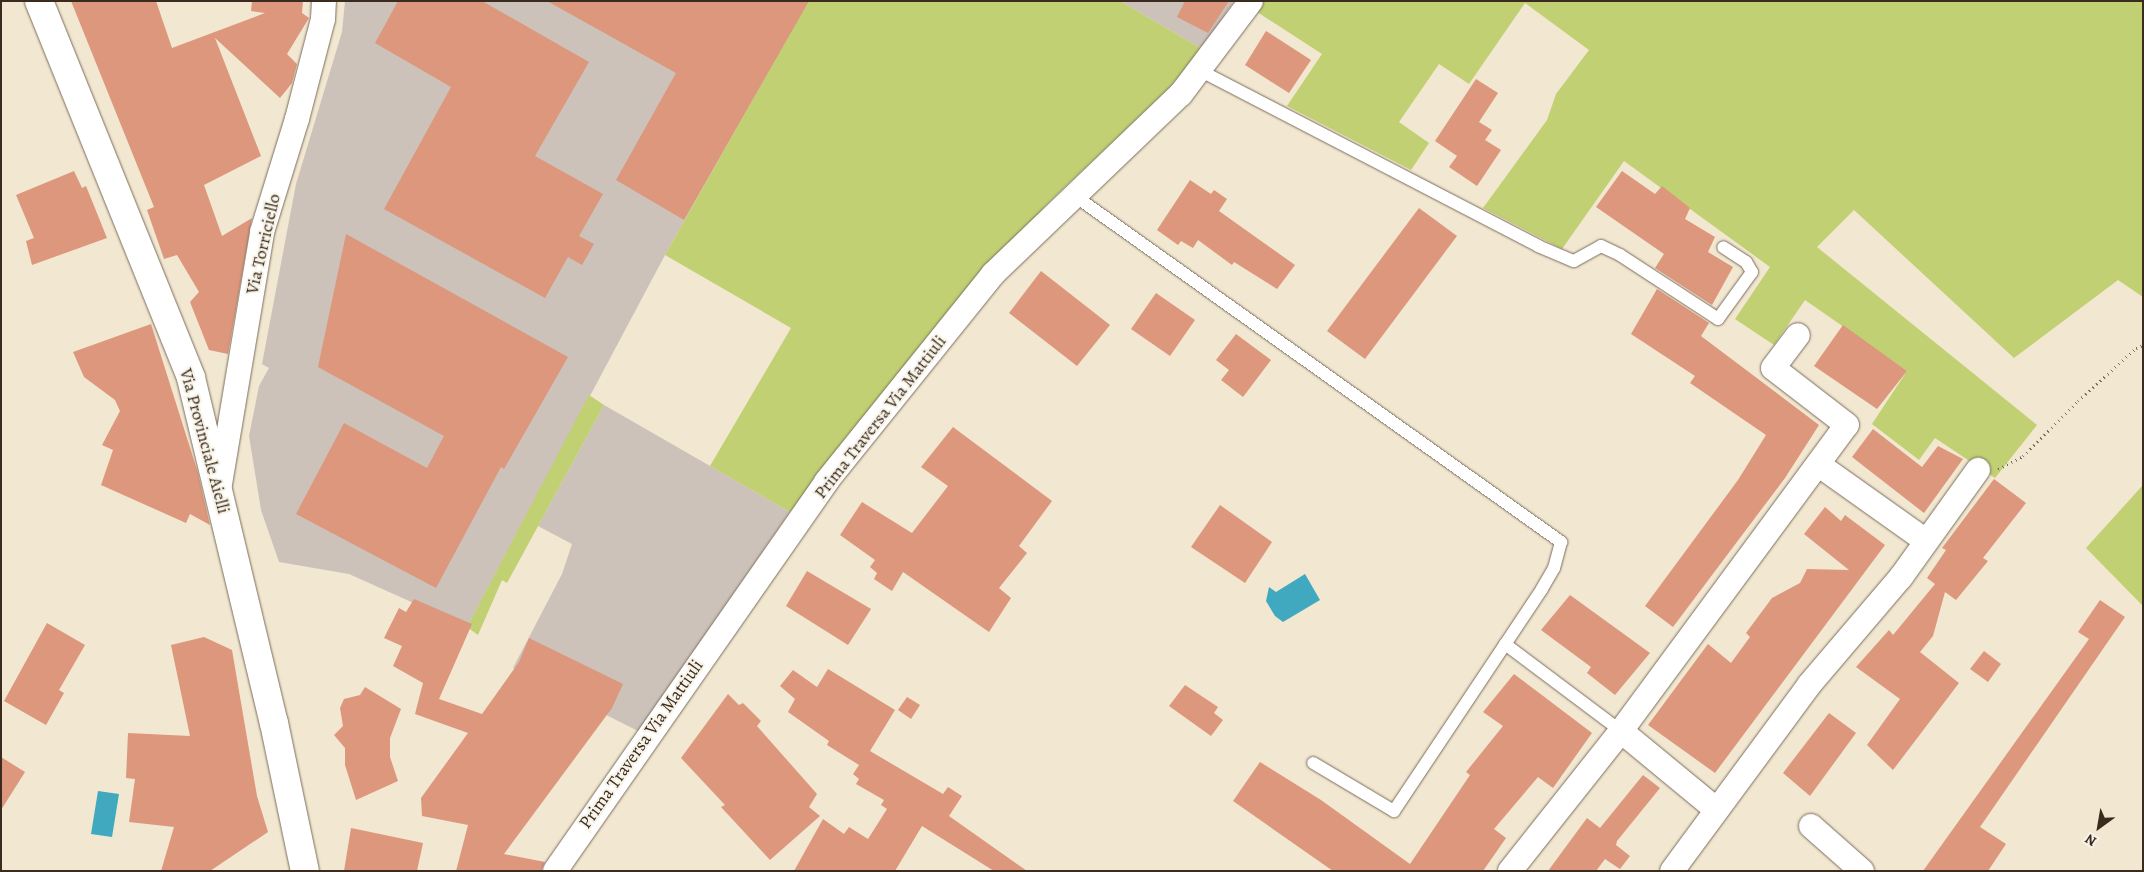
<!DOCTYPE html>
<style>
body{margin:0}
#map{position:relative;width:2144px;height:872px;overflow:hidden;background:#f2e7d0;font-family:Alegreya,serif}
div>[style]{position:absolute}
.industrial>*{inset:0;background:#ccc2b9}
.green>*{inset:0;background:#c1d072}
.water>*{inset:0;background:#40a9c0}
.building>*{inset:0;background:#dc977d}
.path>*{height:3px;margin-top:-1.5px;transform-origin:0;background:repeating-linear-gradient(90deg,#7b6c5c 0 1px,transparent 0 5px)}
.roads{filter:drop-shadow(0 0 1px #7b6c5c) drop-shadow(0 0 1px #7b6c5c)}
.service>*{height:12px;margin:-6px;padding:0 6px;transform-origin:6px;border-radius:6px;background:#fff}
.minor>*{height:24px;margin:-12px;padding:0 12px;transform-origin:12px;border-radius:12px;background:#fff}
.tertiary>*{height:28px;margin:-14px;padding:0 14px;transform-origin:14px;border-radius:14px;background:#fff}
span{translate:-50% -50%;white-space:nowrap;text-align:center;line-height:1.15;-webkit-text-stroke:4px #f7f3e8;paint-order:stroke}
.street-label{font-size:18px;color:#3b2a1e}
.frame{position:absolute;inset:0;border:2px solid #3b2a1e;pointer-events:none}
.north{position:absolute;left:2074px;top:802px;width:50px;height:50px;-webkit-text-stroke:4px #f7f3e8;paint-order:stroke;rotate:212deg;font-size:14px;font-weight:700;line-height:20px;text-align:center;color:#3b2a1e}
.north::after{content:'';display:block;margin:auto;width:18px;height:22px;background:#3b2a1e;clip-path:polygon(50% 0,100% 100%,50% 72%,0 100%)}
</style>
<div id="map">
<div class="industrial">
<div style="clip-path:polygon(345px 1px,808px 1px,665px 255px,467px 627px,349px 574px,279px 562px,261px 510px,249px 436px,259px 386px,269px 368px,262px 364px,296px 184px,342px 32px)"></div>
<div style="clip-path:polygon(1120px 1px,1234px 1px,1202px 49px)"></div>
<div style="clip-path:polygon(604px 405px,790px 512px,638px 731px,513px 668px,562px 574px,572px 544px,538px 526px)"></div>
</div>
<div class="green">
<div style="clip-path:polygon(808px 1px,1120px 1px,1202px 49px,1168px 89px,1049px 202px,936px 327px,790px 512px,710px 466px,791px 328px,665px 255px)"></div>
<div style="clip-path:polygon(1260px 1px,2143px 1px,2143px 297px,2118px 280px,2014px 358px,1854px 210px,1817px 247px,2037px 425px,1995px 478px,1935px 438px,1919px 460px,1872px 424px,1907px 371px,1805px 300px,1774px 345px,1735px 319px,1770px 267px,1624px 161px,1562px 249px,1483px 208px,1547px 120px,1556px 94px,1589px 50px,1525px 3px,1469px 84px,1439px 64px,1399px 122px,1429px 143px,1411px 170px,1287px 106px,1322px 54px,1254px 10px)"></div>
<div style="clip-path:polygon(589px 395px,604px 405px,507px 583px,502px 580px,478px 635px,467px 627px)"></div>
<div style="clip-path:polygon(2143px 485px,2143px 606px,2086px 548px)"></div>
</div>
<div class="water">
<div style="clip-path:polygon(1305px 574px,1320px 600px,1283px 622px,1275px 616px,1266px 601px,1269px 587px,1276px 592px)"></div>
<div style="clip-path:polygon(98px 791px,119px 794px,112px 837px,91px 834px)"></div>
</div>
<div class="building">
<div style="clip-path:polygon(71px 1px,156px 1px,172px 48px,265px 13px,251px 11px,252px 1px,303px 1px,302px 13px,309px 18px,287px 54px,297px 64px,292px 83px,280px 98px,215px 38px,261px 156px,204px 185px,222px 236px,252px 218px,228px 354px,209px 350px,190px 302px,199px 292px,177px 255px,164px 259px,147px 210px,154px 207px)"></div>
<div style="clip-path:polygon(398px 1px,482px 1px,589px 62px,535px 156px,603px 194px,579px 236px,594px 244px,582px 265px,568px 257px,545px 298px,384px 209px,451px 87px,375px 43px)"></div>
<div style="clip-path:polygon(547px 1px,809px 1px,684px 220px,616px 180px,676px 73px)"></div>
<div style="clip-path:polygon(1185px 1px,1229px 1px,1208px 33px,1177px 17px)"></div>
<div style="clip-path:polygon(1266px 31px,1311px 60px,1289px 93px,1245px 65px)"></div>
<div style="clip-path:polygon(1476px 79px,1498px 93px,1479px 122px,1492px 130px,1485px 140px,1501px 150px,1477px 186px,1449px 167px,1457px 156px,1435px 141px)"></div>
<div style="clip-path:polygon(74px 171px,82px 188px,86px 186px,107px 238px,32px 265px,26px 241px,34px 238px,16px 195px)"></div>
<div style="clip-path:polygon(1622px 171px,1655px 194px,1662px 186px,1690px 208px,1685px 219px,1715px 237px,1708px 252px,1733px 267px,1712px 305px,1655px 268px,1664px 254px,1596px 207px)"></div>
<div style="clip-path:polygon(1190px 180px,1211px 194px,1214px 190px,1227px 199px,1219px 211px,1295px 265px,1277px 289px,1234px 262px,1232px 265px,1198px 240px,1193px 248px,1181px 241px,1178px 245px,1157px 230px)"></div>
<div style="clip-path:polygon(1419px 208px,1457px 236px,1365px 359px,1327px 331px)"></div>
<div style="clip-path:polygon(346px 234px,568px 357px,504px 469px,501px 467px,436px 588px,296px 514px,344px 423px,427px 468px,444px 436px,318px 367px)"></div>
<div style="clip-path:polygon(1041px 271px,1110px 325px,1077px 366px,1009px 313px)"></div>
<div style="clip-path:polygon(1657px 289px,1709px 323px,1701px 336px,1819px 425px,1785px 478px,1673px 627px,1645px 606px,1738px 480px,1766px 435px,1690px 383px,1695px 376px,1631px 334px)"></div>
<div style="clip-path:polygon(1156px 293px,1195px 320px,1170px 356px,1131px 329px)"></div>
<div style="clip-path:polygon(151px 324px,198px 473px,210px 525px,190px 514px,186px 523px,101px 485px,113px 450px,102px 445px,120px 411px,115px 400px,84px 377px,73px 352px)"></div>
<div style="clip-path:polygon(1843px 325px,1907px 371px,1877px 409px,1814px 366px)"></div>
<div style="clip-path:polygon(1236px 334px,1271px 360px,1243px 397px,1221px 380px,1229px 370px,1216px 360px)"></div>
<div style="clip-path:polygon(953px 427px,1052px 501px,1019px 546px,1027px 553px,999px 588px,1011px 598px,989px 632px,903px 572px,892px 591px,874px 579px,877px 573px,870px 567px,875px 560px,840px 535px,862px 502px,912px 533px,948px 486px,921px 467px)"></div>
<div style="clip-path:polygon(1873px 429px,1922px 467px,1938px 446px,1963px 459px,1924px 513px,1852px 457px)"></div>
<div style="clip-path:polygon(1994px 479px,2026px 503px,1983px 558px,1988px 561px,1956px 600px,1945px 592px,1933px 636px,1920px 652px,1959px 683px,1893px 770px,1867px 745px,1900px 699px,1856px 667px,1889px 630px,1893px 635px,1935px 584px,1927px 578px,1946px 550px,1942px 548px)"></div>
<div style="clip-path:polygon(1220px 505px,1272px 542px,1245px 583px,1191px 547px)"></div>
<div style="clip-path:polygon(1825px 507px,1841px 521px,1845px 515px,1885px 545px,1715px 773px,1648px 725px,1708px 644px,1731px 663px,1750px 637px,1746px 633px,1772px 598px,1800px 583px,1807px 569px,1849px 570px,1804px 534px)"></div>
<div style="clip-path:polygon(807px 571px,871px 609px,848px 645px,786px 606px)"></div>
<div style="clip-path:polygon(1570px 595px,1650px 653px,1615px 695px,1587px 673px,1591px 667px,1541px 630px)"></div>
<div style="clip-path:polygon(414px 599px,472px 624px,439px 699px,482px 714px,519px 662px,529px 638px,623px 684px,612px 708px,504px 854px,545px 862px,541px 871px,456px 871px,468px 825px,422px 816px,421px 798px,468px 733px,415px 714px,423px 683px,393px 666px,402px 646px,384px 638px,399px 608px,406px 612px)"></div>
<div style="clip-path:polygon(2100px 600px,2125px 617px,1980px 827px,2006px 844px,1988px 871px,1923px 871px,2089px 639px,2078px 632px)"></div>
<div style="clip-path:polygon(47px 623px,85px 645px,59px 690px,64px 693px,46px 725px,4px 701px)"></div>
<div style="clip-path:polygon(204px 637px,232px 650px,257px 796px,268px 832px,210px 871px,161px 871px,174px 827px,129px 822px,135px 779px,126px 778px,128px 733px,190px 736px,171px 645px)"></div>
<div style="clip-path:polygon(1984px 651px,2001px 664px,1988px 682px,1970px 669px)"></div>
<div style="clip-path:polygon(828px 669px,895px 710px,870px 751px,943px 794px,948px 787px,962px 796px,949px 816px,1027px 871px,994px 871px,922px 826px,895px 871px,794px 871px,823px 819px,844px 834px,849px 827px,868px 839px,887px 809px,881px 805px,884px 800px,856px 784px,859px 779px,853px 774px,859px 765px,827px 745px,829px 741px,788px 712px,795px 699px,780px 686px,793px 670px,817px 687px)"></div>
<div style="clip-path:polygon(1514px 674px,1592px 733px,1553px 788px,1538px 777px,1494px 829px,1506px 838px,1483px 871px,1333px 871px,1233px 801px,1260px 762px,1321px 800px,1410px 864px,1470px 775px,1466px 772px,1503px 726px,1483px 712px)"></div>
<div style="clip-path:polygon(1185px 685px,1218px 707px,1214px 713px,1223px 720px,1211px 736px,1169px 706px)"></div>
<div style="clip-path:polygon(365px 687px,401px 709px,390px 738px,390px 757px,398px 781px,356px 800px,345px 765px,345px 748px,334px 735px,343px 726px,340px 708px,344px 699px,360px 695px)"></div>
<div style="clip-path:polygon(728px 694px,739px 705px,743px 703px,761px 721px,757px 726px,817px 794px,809px 807px,820px 816px,770px 860px,721px 807px,725px 805px,681px 758px)"></div>
<div style="clip-path:polygon(907px 697px,920px 705px,911px 719px,898px 710px)"></div>
<div style="clip-path:polygon(1829px 713px,1856px 733px,1810px 796px,1783px 773px)"></div>
<div style="clip-path:polygon(1px 757px,25px 772px,1px 810px)"></div>
<div style="clip-path:polygon(1643px 775px,1660px 788px,1617px 841px,1616px 845px,1630px 856px,1620px 869px,1605px 859px,1596px 871px,1548px 871px,1587px 818px,1600px 828px)"></div>
<div style="clip-path:polygon(351px 828px,423px 843px,417px 871px,344px 871px)"></div>
</div>
<div class="path">
<div style="left:1998px;top:469px;width:28px;rotate:-27deg"></div>
<div style="left:2023px;top:456px;width:78px;rotate:-45deg"></div>
<div style="left:2078px;top:401px;width:79px;rotate:-42.4deg"></div>
<div style="left:2136px;top:348px;width:8px;rotate:-23deg"></div>
</div>
<div class="roads">
<div class="service">
<div style="left:1201px;top:71px;width:380px;rotate:27.4deg"></div>
<div style="left:1538px;top:246px;width:39px;rotate:23deg"></div>
<div style="left:1574px;top:261px;width:31px;rotate:-29deg"></div>
<div style="left:1601px;top:246px;width:21px;rotate:25deg"></div>
<div style="left:1620px;top:255px;width:117px;rotate:33.1deg"></div>
<div style="left:1718px;top:319px;width:58px;rotate:-54.1deg"></div>
<div style="left:1752px;top:272px;width:12px;rotate:-121deg"></div>
<div style="left:1746px;top:262px;width:27px;rotate:-147deg"></div>
<div style="left:1075px;top:196px;width:597px;rotate:35.45deg"></div>
<div style="left:1561px;top:542px;width:27px;rotate:105deg"></div>
<div style="left:1554px;top:568px;width:24px;rotate:120deg"></div>
<div style="left:1542px;top:589px;width:267px;rotate:123.7deg"></div>
<div style="left:1394px;top:811px;width:94px;rotate:-149.3deg"></div>
<div style="left:1505px;top:644px;width:145px;rotate:36.9deg"></div>
</div>
<div class="minor">
<div style="left:1819px;top:465px;width:131px;rotate:35.4deg"></div>
<div style="left:219px;top:490px;width:262px;rotate:-80.5deg"></div>
<div style="left:262px;top:232px;width:118px;rotate:-72.8deg"></div>
<div style="left:297px;top:119px;width:103px;rotate:-75.4deg"></div>
<div style="left:323px;top:19px;width:18px;rotate:-87deg"></div>
<div style="left:1621px;top:731px;width:124px;rotate:39.5deg"></div>
<div style="left:1811px;top:826px;width:68px;rotate:41.4deg"></div>
<div style="left:555px;top:871px;width:474px;rotate:-55.1deg"></div>
<div style="left:826px;top:482px;width:267px;rotate:-51.2deg"></div>
<div style="left:993px;top:274px;width:260px;rotate:-43.8deg"></div>
<div style="left:1181px;top:94px;width:116px;rotate:-53deg"></div>
<div style="left:1510px;top:871px;width:179px;rotate:-51.6deg"></div>
<div style="left:1621px;top:731px;width:380px;rotate:-53.6deg"></div>
<div style="left:1847px;top:425px;width:93px;rotate:-142.4deg"></div>
<div style="left:1773px;top:368px;width:41px;rotate:-52.9deg"></div>
<div style="left:1672px;top:871px;width:231px;rotate:-53.6deg"></div>
<div style="left:1809px;top:685px;width:142px;rotate:-49.6deg"></div>
<div style="left:1901px;top:577px;width:132px;rotate:-54.3deg"></div>
</div>
<div class="tertiary">
<div style="left:39px;top:1px;width:406px;rotate:68deg"></div>
<div style="left:191px;top:378px;width:355px;rotate:76.5deg"></div>
<div style="left:274px;top:723px;width:151px;rotate:78.2deg"></div>
</div>
</div>
<div class="street-label">
<span style="left:263px;top:244px;rotate:-77deg">Via Torriciello</span>
<span style="left:880px;top:417px;rotate:-52deg">Prima Traversa Via Mattiuli</span>
<span style="left:205px;top:441px;rotate:75deg">Via Provinciale Aielli</span>
<span style="left:641px;top:744px;rotate:-55deg">Prima Traversa Via Mattiuli</span>
</div>
<div class="frame"></div>
<div class="north">N</div>
</div>
